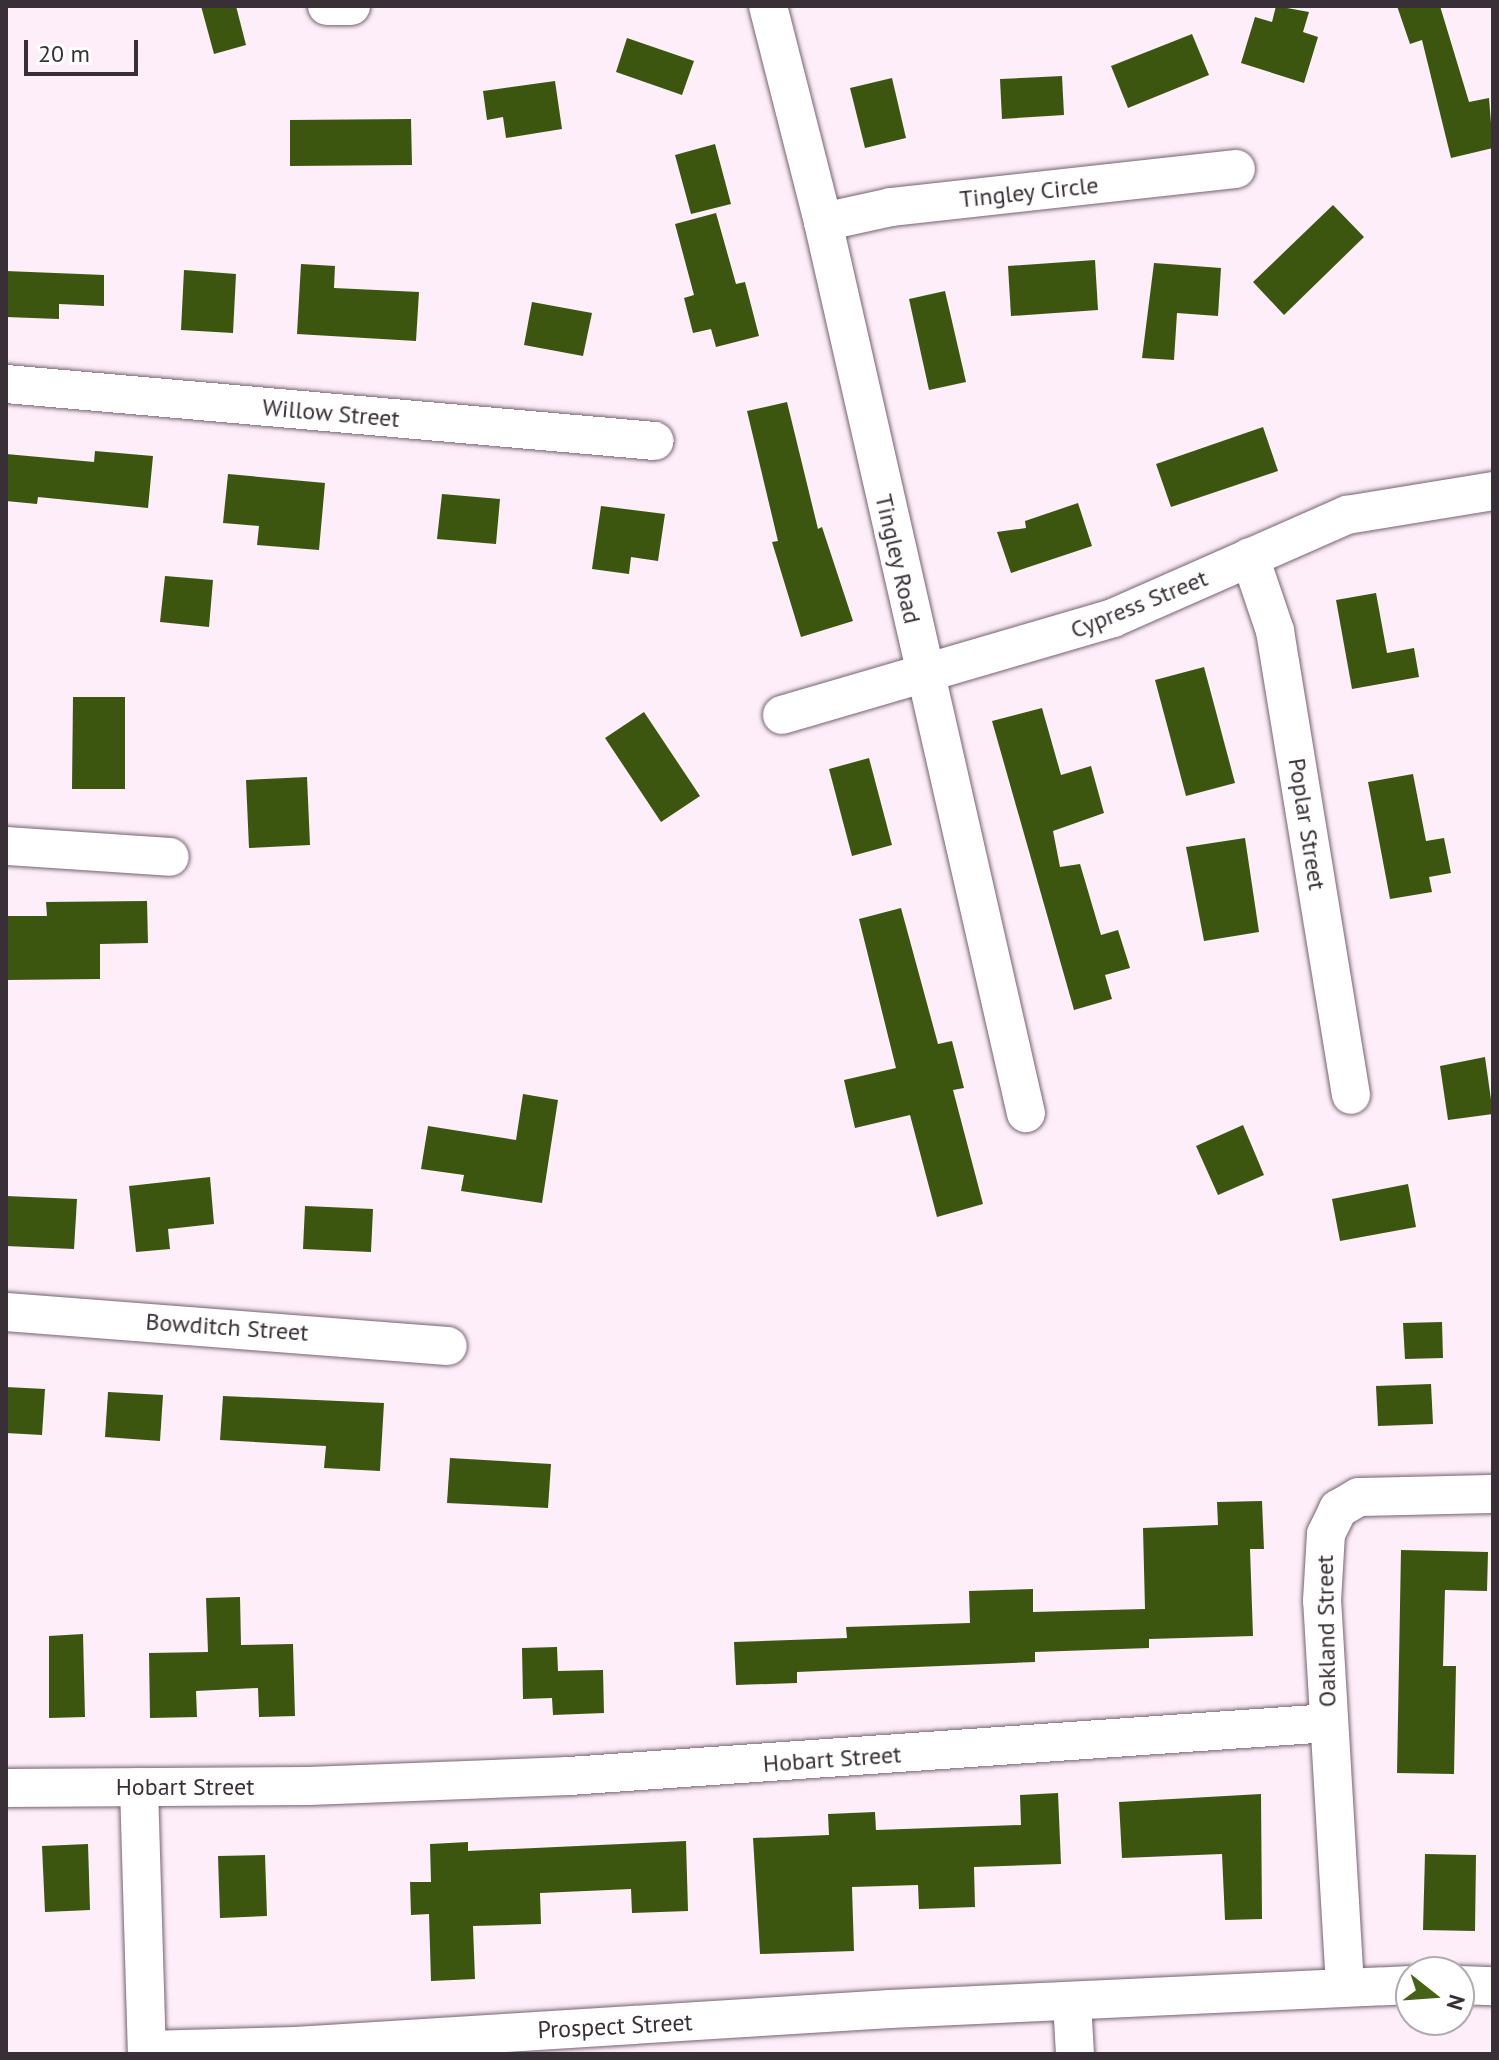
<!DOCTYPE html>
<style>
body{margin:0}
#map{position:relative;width:1499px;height:2060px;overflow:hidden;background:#fdeef9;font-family:"PT Sans",sans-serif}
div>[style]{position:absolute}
.building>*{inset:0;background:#3c560f}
.roads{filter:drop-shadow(0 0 2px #766271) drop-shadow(0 0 2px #766271)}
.minor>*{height:38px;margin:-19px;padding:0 19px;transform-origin:19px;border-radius:19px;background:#fff}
span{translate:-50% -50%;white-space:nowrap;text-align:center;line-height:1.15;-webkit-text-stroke:8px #fff;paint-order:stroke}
.street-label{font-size:24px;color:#393037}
.frame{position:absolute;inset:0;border:8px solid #393037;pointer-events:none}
.north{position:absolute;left:1395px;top:1956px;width:80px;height:80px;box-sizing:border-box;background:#fff;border:2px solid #b0acaf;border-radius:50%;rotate:107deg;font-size:22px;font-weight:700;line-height:32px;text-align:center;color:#393037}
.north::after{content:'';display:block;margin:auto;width:28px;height:36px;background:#456215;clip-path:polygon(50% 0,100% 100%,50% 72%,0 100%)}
.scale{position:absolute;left:24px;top:40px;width:114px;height:36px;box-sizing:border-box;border:4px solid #393037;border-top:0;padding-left:10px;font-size:24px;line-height:28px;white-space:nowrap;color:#393037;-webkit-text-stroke:6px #fff;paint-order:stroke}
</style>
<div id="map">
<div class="building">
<div style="clip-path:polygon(201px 6px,236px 6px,246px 45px,214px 54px)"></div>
<div style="clip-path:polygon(1276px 6px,1309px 12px,1303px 32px,1318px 37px,1304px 83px,1241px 63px,1255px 17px,1272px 22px)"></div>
<div style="clip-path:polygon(1397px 6px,1440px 6px,1469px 102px,1489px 98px,1493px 148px,1451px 158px,1422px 40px,1410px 44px)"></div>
<div style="clip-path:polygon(1192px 34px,1209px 75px,1128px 108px,1111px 66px)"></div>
<div style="clip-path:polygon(627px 38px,694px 61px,682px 95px,616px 72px)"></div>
<div style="clip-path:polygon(1062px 76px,1064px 115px,1002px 119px,1000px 79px)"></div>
<div style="clip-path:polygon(892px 78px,906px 138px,865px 148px,850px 88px)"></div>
<div style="clip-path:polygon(555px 81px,562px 129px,506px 138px,503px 117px,487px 120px,483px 91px)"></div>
<div style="clip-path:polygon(411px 119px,412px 165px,290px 166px,290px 120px)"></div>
<div style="clip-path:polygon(715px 144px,731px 204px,691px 214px,675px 155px)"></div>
<div style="clip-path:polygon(1333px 205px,1364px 237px,1284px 315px,1253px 282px)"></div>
<div style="clip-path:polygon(716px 213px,736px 284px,745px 282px,759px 336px,716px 347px,711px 329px,693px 333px,684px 298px,694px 295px,675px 224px)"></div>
<div style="clip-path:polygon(1095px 260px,1098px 310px,1011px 316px,1008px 266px)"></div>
<div style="clip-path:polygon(1154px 263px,1221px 268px,1218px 316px,1177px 313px,1174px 360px,1142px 358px)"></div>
<div style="clip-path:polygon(301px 264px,335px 266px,334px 288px,419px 292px,416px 341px,297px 334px)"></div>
<div style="clip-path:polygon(184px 270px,236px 274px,233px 333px,181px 330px)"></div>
<div style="clip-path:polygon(6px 271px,104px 275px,104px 306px,59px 304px,59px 319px,6px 317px)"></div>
<div style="clip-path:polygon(945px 291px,966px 382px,929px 390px,909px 299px)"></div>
<div style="clip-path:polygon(532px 302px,592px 313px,583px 356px,524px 345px)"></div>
<div style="clip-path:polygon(787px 402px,818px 529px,822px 527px,853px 621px,801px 637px,772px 542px,778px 541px,747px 411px)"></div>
<div style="clip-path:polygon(1263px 427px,1278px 471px,1171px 507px,1156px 464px)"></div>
<div style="clip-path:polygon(95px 451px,153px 456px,148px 508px,38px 497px,37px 504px,6px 501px,6px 454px,94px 462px)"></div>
<div style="clip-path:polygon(228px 474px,325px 483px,319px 550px,257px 545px,259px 526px,223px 523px)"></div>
<div style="clip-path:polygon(442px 494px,500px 499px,496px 544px,437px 539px)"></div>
<div style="clip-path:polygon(1078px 503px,1092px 546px,1011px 573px,997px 532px,1026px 528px,1025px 521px)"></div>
<div style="clip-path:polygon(601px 506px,665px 514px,658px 561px,631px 557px,629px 574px,592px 569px)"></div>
<div style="clip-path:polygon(165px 576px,213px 580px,209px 627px,160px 622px)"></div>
<div style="clip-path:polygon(1376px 593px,1387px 653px,1414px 648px,1419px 677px,1352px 689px,1336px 600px)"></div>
<div style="clip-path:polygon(1204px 667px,1235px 783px,1186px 796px,1155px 680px)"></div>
<div style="clip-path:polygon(73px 697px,125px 697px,125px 789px,72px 789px)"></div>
<div style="clip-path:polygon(1042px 708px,1061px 775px,1091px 766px,1104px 813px,1053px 831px,1060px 867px,1080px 864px,1101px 935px,1118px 930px,1130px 968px,1105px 975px,1112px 999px,1074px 1010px,992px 721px)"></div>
<div style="clip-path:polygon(644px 712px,700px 796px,661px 822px,605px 738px)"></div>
<div style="clip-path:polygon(869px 758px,892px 845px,852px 856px,829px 769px)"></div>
<div style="clip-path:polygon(1413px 774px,1426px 841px,1444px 838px,1451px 873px,1429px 877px,1432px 892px,1390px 899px,1368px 782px)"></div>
<div style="clip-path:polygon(307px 777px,310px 845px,249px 848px,246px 780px)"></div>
<div style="clip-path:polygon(1245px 838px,1259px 932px,1204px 941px,1186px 847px)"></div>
<div style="clip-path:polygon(147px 901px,148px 943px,100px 944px,100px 979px,6px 980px,6px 916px,47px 916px,46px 902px)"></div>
<div style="clip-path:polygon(901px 908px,938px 1044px,952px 1041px,964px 1088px,953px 1090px,983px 1204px,937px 1217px,910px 1115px,855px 1128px,844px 1080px,896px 1068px,859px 919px)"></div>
<div style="clip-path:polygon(1485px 1057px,1493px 1114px,1448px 1120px,1440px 1066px)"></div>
<div style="clip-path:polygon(523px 1094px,558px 1100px,542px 1203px,461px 1191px,464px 1175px,421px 1169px,428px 1126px,516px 1140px)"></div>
<div style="clip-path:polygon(1243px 1125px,1264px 1175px,1218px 1195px,1196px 1146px)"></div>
<div style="clip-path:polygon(210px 1177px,214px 1224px,168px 1229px,170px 1249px,136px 1252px,129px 1186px)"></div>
<div style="clip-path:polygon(1408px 1184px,1416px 1227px,1340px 1241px,1332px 1199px)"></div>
<div style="clip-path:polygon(6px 1196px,77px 1199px,74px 1249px,6px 1246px)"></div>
<div style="clip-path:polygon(305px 1206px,373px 1209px,371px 1252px,303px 1249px)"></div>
<div style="clip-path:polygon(1442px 1322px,1443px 1358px,1405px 1359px,1403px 1323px)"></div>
<div style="clip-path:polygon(1431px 1384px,1433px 1424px,1378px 1426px,1376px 1386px)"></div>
<div style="clip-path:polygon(6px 1387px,45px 1389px,42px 1435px,6px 1433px)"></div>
<div style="clip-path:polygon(108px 1392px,163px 1395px,160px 1441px,105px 1437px)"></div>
<div style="clip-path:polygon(223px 1396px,384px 1403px,380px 1471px,324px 1468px,326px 1446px,220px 1440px)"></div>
<div style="clip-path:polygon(450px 1458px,551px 1464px,548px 1508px,447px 1503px)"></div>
<div style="clip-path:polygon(1262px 1501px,1264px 1549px,1250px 1549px,1253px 1636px,1149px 1639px,1149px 1648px,1035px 1652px,1035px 1662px,797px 1672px,797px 1683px,736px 1685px,734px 1642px,847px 1638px,846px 1627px,970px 1623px,969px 1591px,1033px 1589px,1033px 1612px,1145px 1609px,1143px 1528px,1218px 1525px,1217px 1502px)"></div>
<div style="clip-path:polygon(1401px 1550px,1488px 1552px,1487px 1591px,1445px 1590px,1443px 1666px,1456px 1666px,1454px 1774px,1397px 1773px)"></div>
<div style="clip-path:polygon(240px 1597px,241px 1645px,293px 1644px,295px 1716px,259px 1717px,258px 1688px,196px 1691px,197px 1717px,150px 1718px,149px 1653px,208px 1652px,206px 1598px)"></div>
<div style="clip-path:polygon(83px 1634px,85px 1717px,49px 1718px,49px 1636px)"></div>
<div style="clip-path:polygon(557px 1647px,558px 1671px,603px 1670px,604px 1713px,553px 1715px,552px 1698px,523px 1699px,522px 1648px)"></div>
<div style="clip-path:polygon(1058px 1793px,1061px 1864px,974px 1867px,975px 1907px,919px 1909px,918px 1885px,852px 1887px,854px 1951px,760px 1954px,753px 1838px,829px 1835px,828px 1814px,875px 1812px,876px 1830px,1021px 1825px,1020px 1795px)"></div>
<div style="clip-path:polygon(1261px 1794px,1262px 1919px,1225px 1920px,1222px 1854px,1122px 1858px,1119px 1802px)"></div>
<div style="clip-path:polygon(686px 1841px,688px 1911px,632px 1913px,631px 1889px,540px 1893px,541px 1924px,473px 1926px,475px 1979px,431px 1981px,429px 1914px,411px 1915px,410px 1882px,431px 1882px,430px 1844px,468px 1842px,468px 1851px)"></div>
<div style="clip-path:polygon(88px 1844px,90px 1910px,45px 1912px,42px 1846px)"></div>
<div style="clip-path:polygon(1425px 1854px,1476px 1855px,1475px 1931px,1423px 1930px)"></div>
<div style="clip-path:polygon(265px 1855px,267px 1916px,220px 1918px,218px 1856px)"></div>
</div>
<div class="roads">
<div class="minor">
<div style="left:327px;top:6px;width:24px"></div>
<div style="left:768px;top:6px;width:223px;rotate:75.7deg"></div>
<div style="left:823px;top:222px;width:914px;rotate:77.17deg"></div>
<div style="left:823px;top:222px;width:70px;rotate:-12.4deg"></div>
<div style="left:891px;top:207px;width:347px;rotate:-6.3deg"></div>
<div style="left:6px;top:384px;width:651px;rotate:5.02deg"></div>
<div style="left:1250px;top:557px;width:78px;rotate:71.3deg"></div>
<div style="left:1275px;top:631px;width:470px;rotate:80.7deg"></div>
<div style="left:782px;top:715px;width:345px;rotate:-16.3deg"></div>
<div style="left:1113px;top:618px;width:256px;rotate:-23.8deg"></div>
<div style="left:1347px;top:515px;width:148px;rotate:-9.3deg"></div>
<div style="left:6px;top:846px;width:164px;rotate:3.8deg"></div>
<div style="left:6px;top:1312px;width:443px;rotate:4.4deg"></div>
<div style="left:139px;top:1787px;width:263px;rotate:88.3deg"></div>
<div style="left:147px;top:2050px;width:149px;rotate:-1.5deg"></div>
<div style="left:296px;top:2046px;width:595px;rotate:-3.56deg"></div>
<div style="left:890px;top:2009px;width:522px;rotate:-2.64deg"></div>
<div style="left:6px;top:1788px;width:303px;rotate:-0.4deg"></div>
<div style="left:309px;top:1786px;width:260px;rotate:-2.2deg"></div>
<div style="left:569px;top:1776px;width:761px;rotate:-3.99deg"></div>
<div style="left:1459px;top:1985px;width:34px;rotate:2deg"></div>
<div style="left:1345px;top:1986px;width:386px;rotate:-93.4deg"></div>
<div style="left:1322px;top:1601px;width:67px;rotate:-86.6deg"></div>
<div style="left:1326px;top:1534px;width:28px;rotate:-64deg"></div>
<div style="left:1338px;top:1509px;width:24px;rotate:-30deg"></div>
<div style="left:1359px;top:1497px;width:134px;rotate:-1.3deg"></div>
<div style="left:1072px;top:2001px;width:53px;rotate:86.8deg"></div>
</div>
</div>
<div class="street-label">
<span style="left:1029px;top:192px;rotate:-6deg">Tingley Circle</span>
<span style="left:331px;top:413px;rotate:5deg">Willow Street</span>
<span style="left:898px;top:559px;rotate:77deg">Tingley Road</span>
<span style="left:1139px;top:604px;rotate:-22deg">Cypress Street</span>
<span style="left:1307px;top:824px;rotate:81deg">Poplar Street</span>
<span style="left:227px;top:1327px;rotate:4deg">Bowditch Street</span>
<span style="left:1326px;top:1631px;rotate:-91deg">Oakland Street</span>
<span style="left:832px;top:1759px;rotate:-4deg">Hobart Street</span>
<span style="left:185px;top:1787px">Hobart Street</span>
<span style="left:615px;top:2026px;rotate:-3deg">Prospect Street</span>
</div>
<div class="frame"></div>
<div class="north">N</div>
<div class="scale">20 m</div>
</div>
